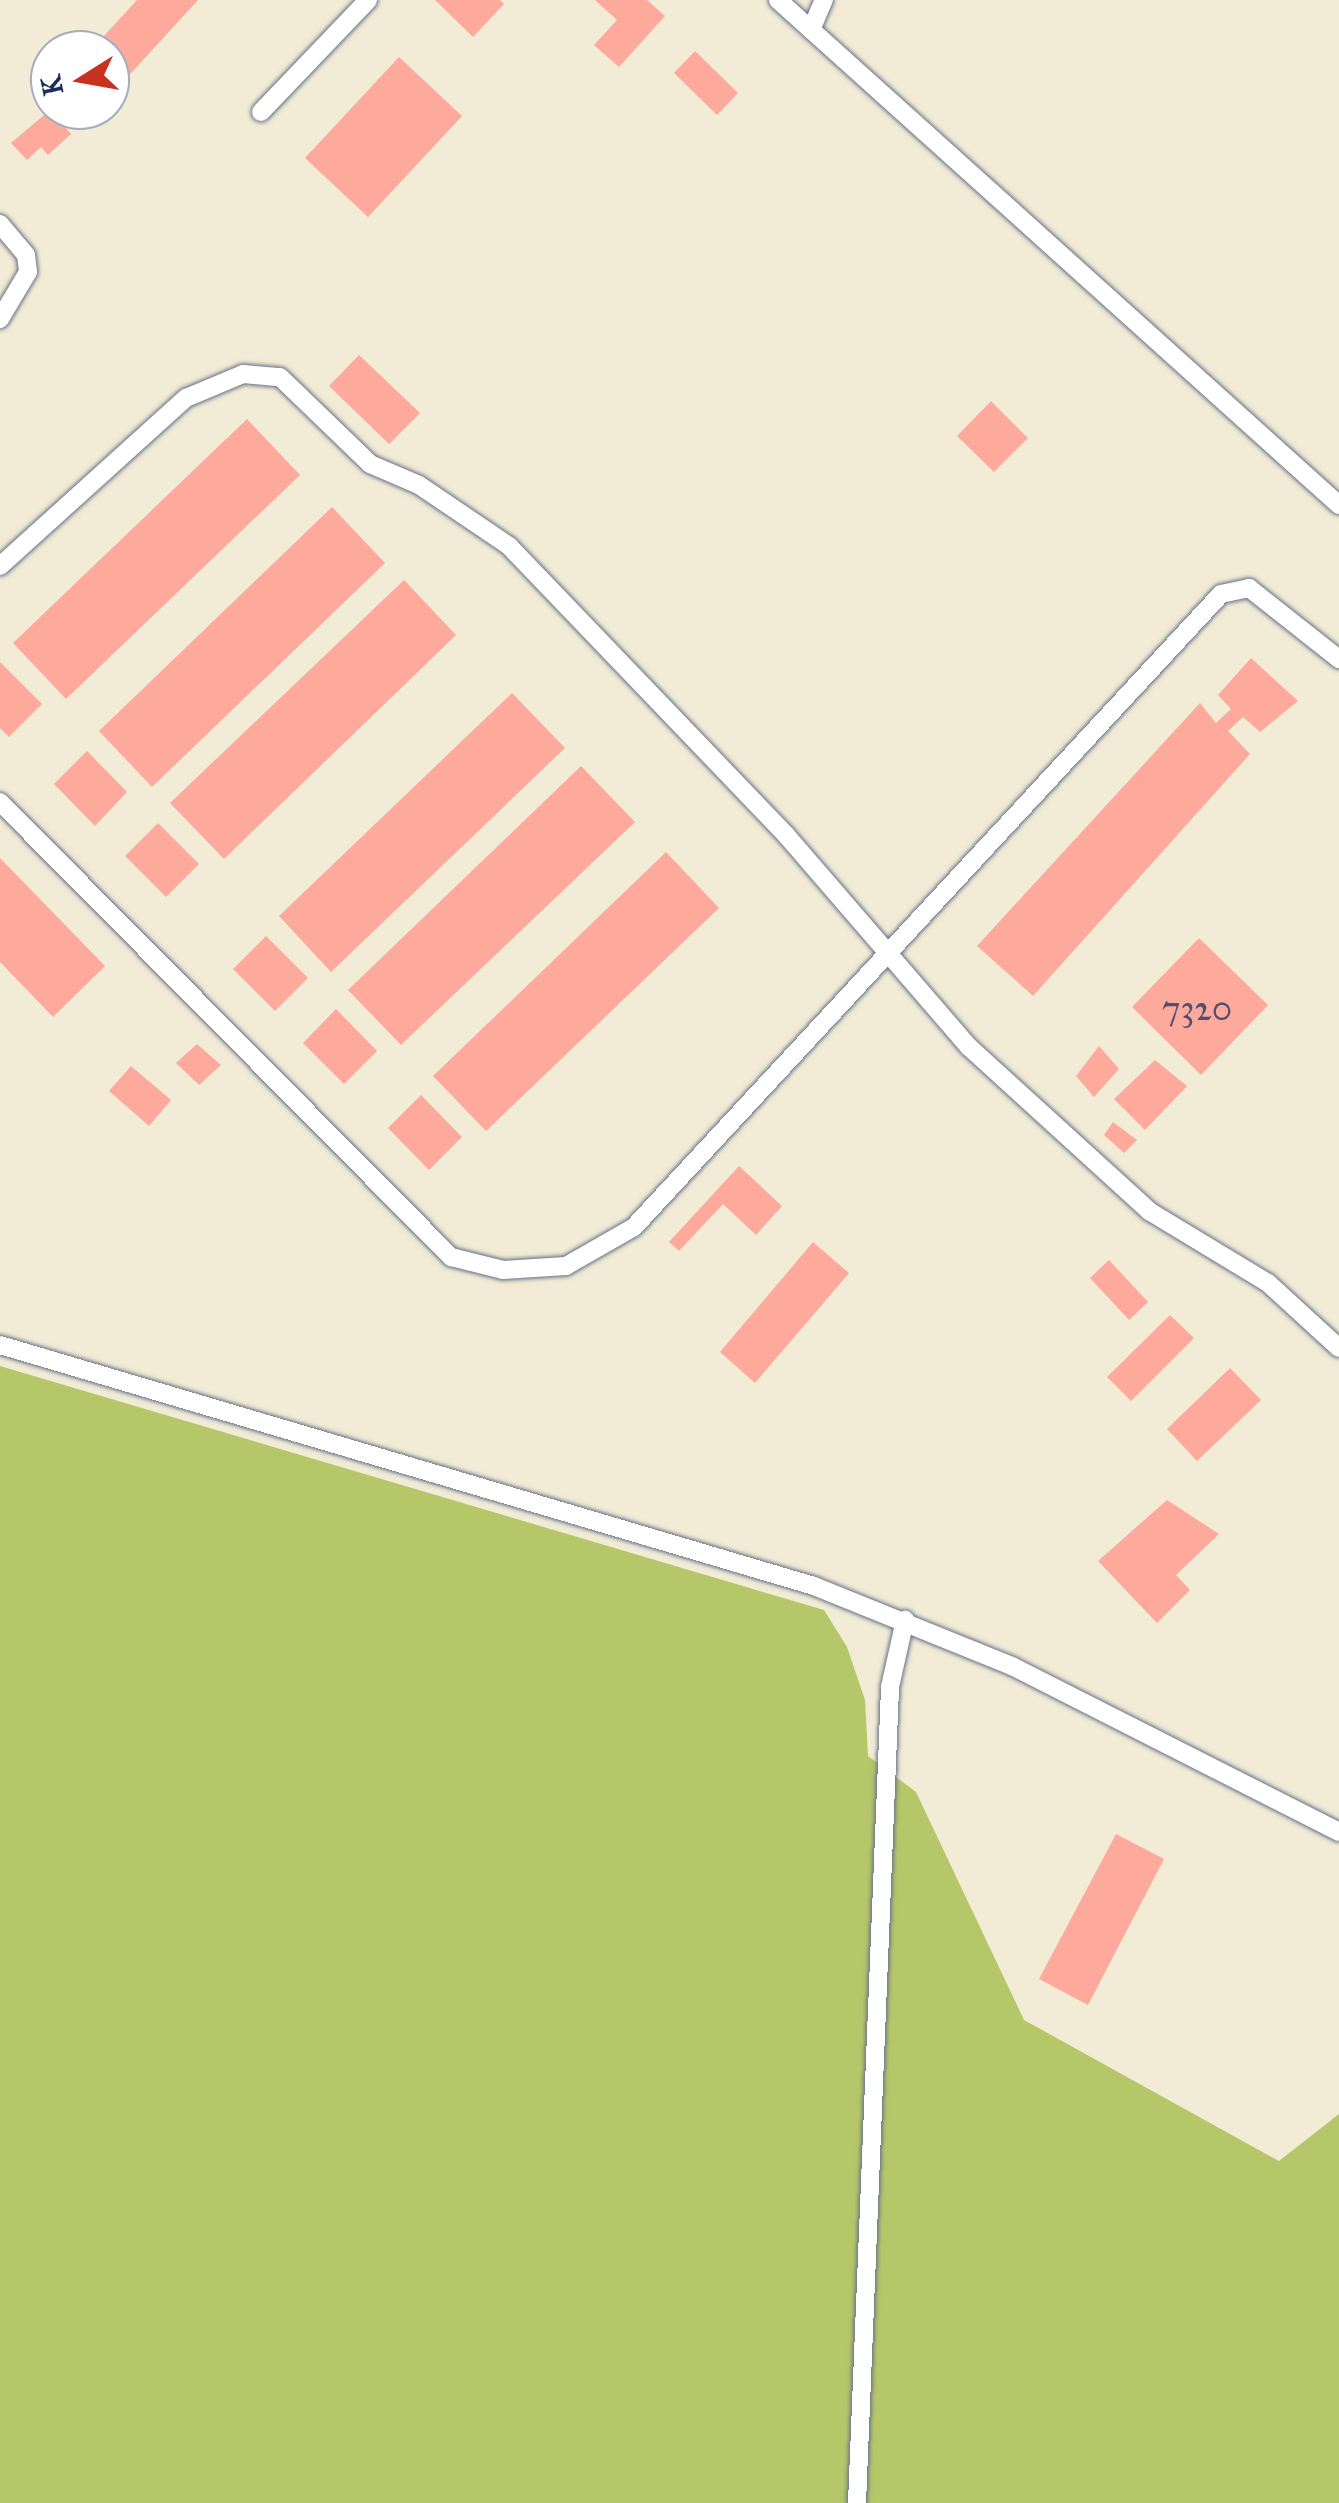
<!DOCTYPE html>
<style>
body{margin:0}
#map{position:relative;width:1339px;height:2503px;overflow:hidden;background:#f2ecd6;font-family:"IM FELL Great Primer",serif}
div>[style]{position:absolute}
.green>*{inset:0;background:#b6c76a}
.building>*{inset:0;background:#fdaa9c}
.roads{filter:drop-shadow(0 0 2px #667188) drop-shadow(0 0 2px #667188)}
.service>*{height:18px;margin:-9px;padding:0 9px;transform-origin:9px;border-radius:9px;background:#fff}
span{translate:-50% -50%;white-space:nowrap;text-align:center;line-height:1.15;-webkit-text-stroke:8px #fff;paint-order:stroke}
.number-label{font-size:35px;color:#544e6e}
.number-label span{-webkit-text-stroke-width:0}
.north{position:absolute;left:30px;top:30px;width:100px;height:100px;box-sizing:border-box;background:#fff;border:2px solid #a4acbf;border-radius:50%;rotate:259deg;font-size:28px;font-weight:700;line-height:40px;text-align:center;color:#1b2f5e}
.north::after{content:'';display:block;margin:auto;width:35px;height:45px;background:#c8321e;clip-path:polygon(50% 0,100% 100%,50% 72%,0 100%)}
</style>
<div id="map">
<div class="green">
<div style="clip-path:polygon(0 1366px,824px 1610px,847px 1647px,865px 1700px,868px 1756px,916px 1792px,1024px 2020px,1279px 2161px,1339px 2114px,1339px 2503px,0 2503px)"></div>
</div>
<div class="building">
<div style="clip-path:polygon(137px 0,198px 0,110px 96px,110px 50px,91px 50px)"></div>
<div style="clip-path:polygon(435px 0,500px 0,504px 4px,473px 37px)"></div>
<div style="clip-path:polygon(595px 0,647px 0,665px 16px,619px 67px,594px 45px,617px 20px)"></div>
<div style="clip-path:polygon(695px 51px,738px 93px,717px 115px,674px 73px)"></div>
<div style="clip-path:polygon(399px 57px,462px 116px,368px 217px,305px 158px)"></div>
<div style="clip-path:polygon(50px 110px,71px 134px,48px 155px,41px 147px,27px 160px,11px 143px)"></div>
<div style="clip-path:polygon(359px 355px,420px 413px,389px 444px,329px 386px)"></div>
<div style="clip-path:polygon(991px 401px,1028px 438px,994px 472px,957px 436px)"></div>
<div style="clip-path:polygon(247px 419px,300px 475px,66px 699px,13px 643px)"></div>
<div style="clip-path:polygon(332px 507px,385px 563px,152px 787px,99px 731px)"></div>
<div style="clip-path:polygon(404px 580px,456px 635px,224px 859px,170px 803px)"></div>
<div style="clip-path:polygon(1251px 658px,1298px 701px,1260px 732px,1243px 717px,1228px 731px,1250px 754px,1033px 996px,977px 946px,1200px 703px,1216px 723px,1231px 709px,1218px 695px)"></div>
<div style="clip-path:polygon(0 662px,42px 704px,9px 737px,0 728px)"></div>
<div style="clip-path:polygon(512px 693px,565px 748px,331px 972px,279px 916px)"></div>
<div style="clip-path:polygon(87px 751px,127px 792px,95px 826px,54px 784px)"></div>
<div style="clip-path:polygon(581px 766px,635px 822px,401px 1045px,348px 990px)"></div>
<div style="clip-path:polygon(158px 823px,199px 864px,166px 897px,125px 856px)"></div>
<div style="clip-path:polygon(666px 852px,719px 908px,486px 1131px,433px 1076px)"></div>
<div style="clip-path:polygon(0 858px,105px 966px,53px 1017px,0 962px)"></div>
<div style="clip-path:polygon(266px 936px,308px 978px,275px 1011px,233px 969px)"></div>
<div style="clip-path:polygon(1199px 938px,1268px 1005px,1201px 1075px,1132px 1007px)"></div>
<div style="clip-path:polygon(336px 1009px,377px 1051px,344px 1084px,303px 1043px)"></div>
<div style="clip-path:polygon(197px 1044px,221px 1065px,199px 1085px,176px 1063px)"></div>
<div style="clip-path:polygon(1099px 1046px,1119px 1069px,1094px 1097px,1076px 1076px)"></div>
<div style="clip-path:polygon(1155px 1060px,1187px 1086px,1145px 1130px,1114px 1099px)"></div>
<div style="clip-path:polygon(131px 1066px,171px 1100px,149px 1126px,109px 1091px)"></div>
<div style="clip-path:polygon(421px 1095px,462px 1137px,429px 1170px,388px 1128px)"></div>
<div style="clip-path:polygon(1113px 1122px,1137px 1140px,1124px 1153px,1104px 1135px)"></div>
<div style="clip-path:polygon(739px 1166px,782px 1206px,756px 1235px,723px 1204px,679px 1251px,669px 1242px)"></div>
<div style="clip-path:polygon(813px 1242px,849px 1273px,755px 1383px,720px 1352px)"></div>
<div style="clip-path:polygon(1109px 1260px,1148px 1302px,1129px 1320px,1090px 1278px)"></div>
<div style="clip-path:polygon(1170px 1315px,1194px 1338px,1131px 1401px,1107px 1377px)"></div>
<div style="clip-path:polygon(1230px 1368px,1261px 1400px,1197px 1461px,1167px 1429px)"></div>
<div style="clip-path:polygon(1167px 1500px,1219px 1534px,1176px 1575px,1190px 1590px,1157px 1623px,1098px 1561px)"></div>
<div style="clip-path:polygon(1116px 1834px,1164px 1859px,1088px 2005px,1039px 1979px)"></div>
</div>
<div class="roads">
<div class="service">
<div style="left:778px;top:0;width:755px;rotate:41.99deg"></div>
<div style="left:811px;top:30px;width:33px;rotate:-67deg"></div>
<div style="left:261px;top:112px;width:155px;rotate:-46.3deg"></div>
<div style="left:0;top:224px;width:40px;rotate:50deg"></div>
<div style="left:26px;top:255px;width:17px;rotate:83deg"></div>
<div style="left:28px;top:272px;width:55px;rotate:120.8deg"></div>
<div style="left:0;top:566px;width:251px;rotate:-42.1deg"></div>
<div style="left:186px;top:398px;width:62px;rotate:-22.8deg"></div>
<div style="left:243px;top:374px;width:37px;rotate:5deg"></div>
<div style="left:280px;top:377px;width:125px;rotate:44deg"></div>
<div style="left:370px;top:464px;width:53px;rotate:23.2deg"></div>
<div style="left:419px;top:485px;width:109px;rotate:34.1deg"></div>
<div style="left:509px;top:546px;width:400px;rotate:46.2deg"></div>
<div style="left:786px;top:835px;width:280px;rotate:49.2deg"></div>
<div style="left:969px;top:1047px;width:244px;rotate:42.3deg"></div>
<div style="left:1149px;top:1211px;width:139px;rotate:31.2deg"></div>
<div style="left:1268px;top:1283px;width:96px;rotate:42.5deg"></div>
<div style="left:0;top:802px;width:641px;rotate:45.25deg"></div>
<div style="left:451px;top:1257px;width:54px;rotate:14deg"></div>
<div style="left:503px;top:1270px;width:63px;rotate:-3.6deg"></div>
<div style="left:566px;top:1266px;width:78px;rotate:-29.8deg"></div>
<div style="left:634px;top:1227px;width:863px;rotate:-47.16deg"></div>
<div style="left:1221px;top:594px;width:29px;rotate:-12deg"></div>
<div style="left:1249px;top:588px;width:115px;rotate:38.3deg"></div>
<div style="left:0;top:1345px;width:849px;rotate:16.49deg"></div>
<div style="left:814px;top:1586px;width:214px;rotate:22deg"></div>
<div style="left:1012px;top:1666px;width:367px;rotate:26.9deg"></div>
<div style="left:857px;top:2503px;width:817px;rotate:-87.68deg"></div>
<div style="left:890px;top:1687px;width:69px;rotate:-77.4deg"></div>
</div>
</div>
<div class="number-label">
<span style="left:1197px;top:1009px">7320</span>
</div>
<div class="north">K</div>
</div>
